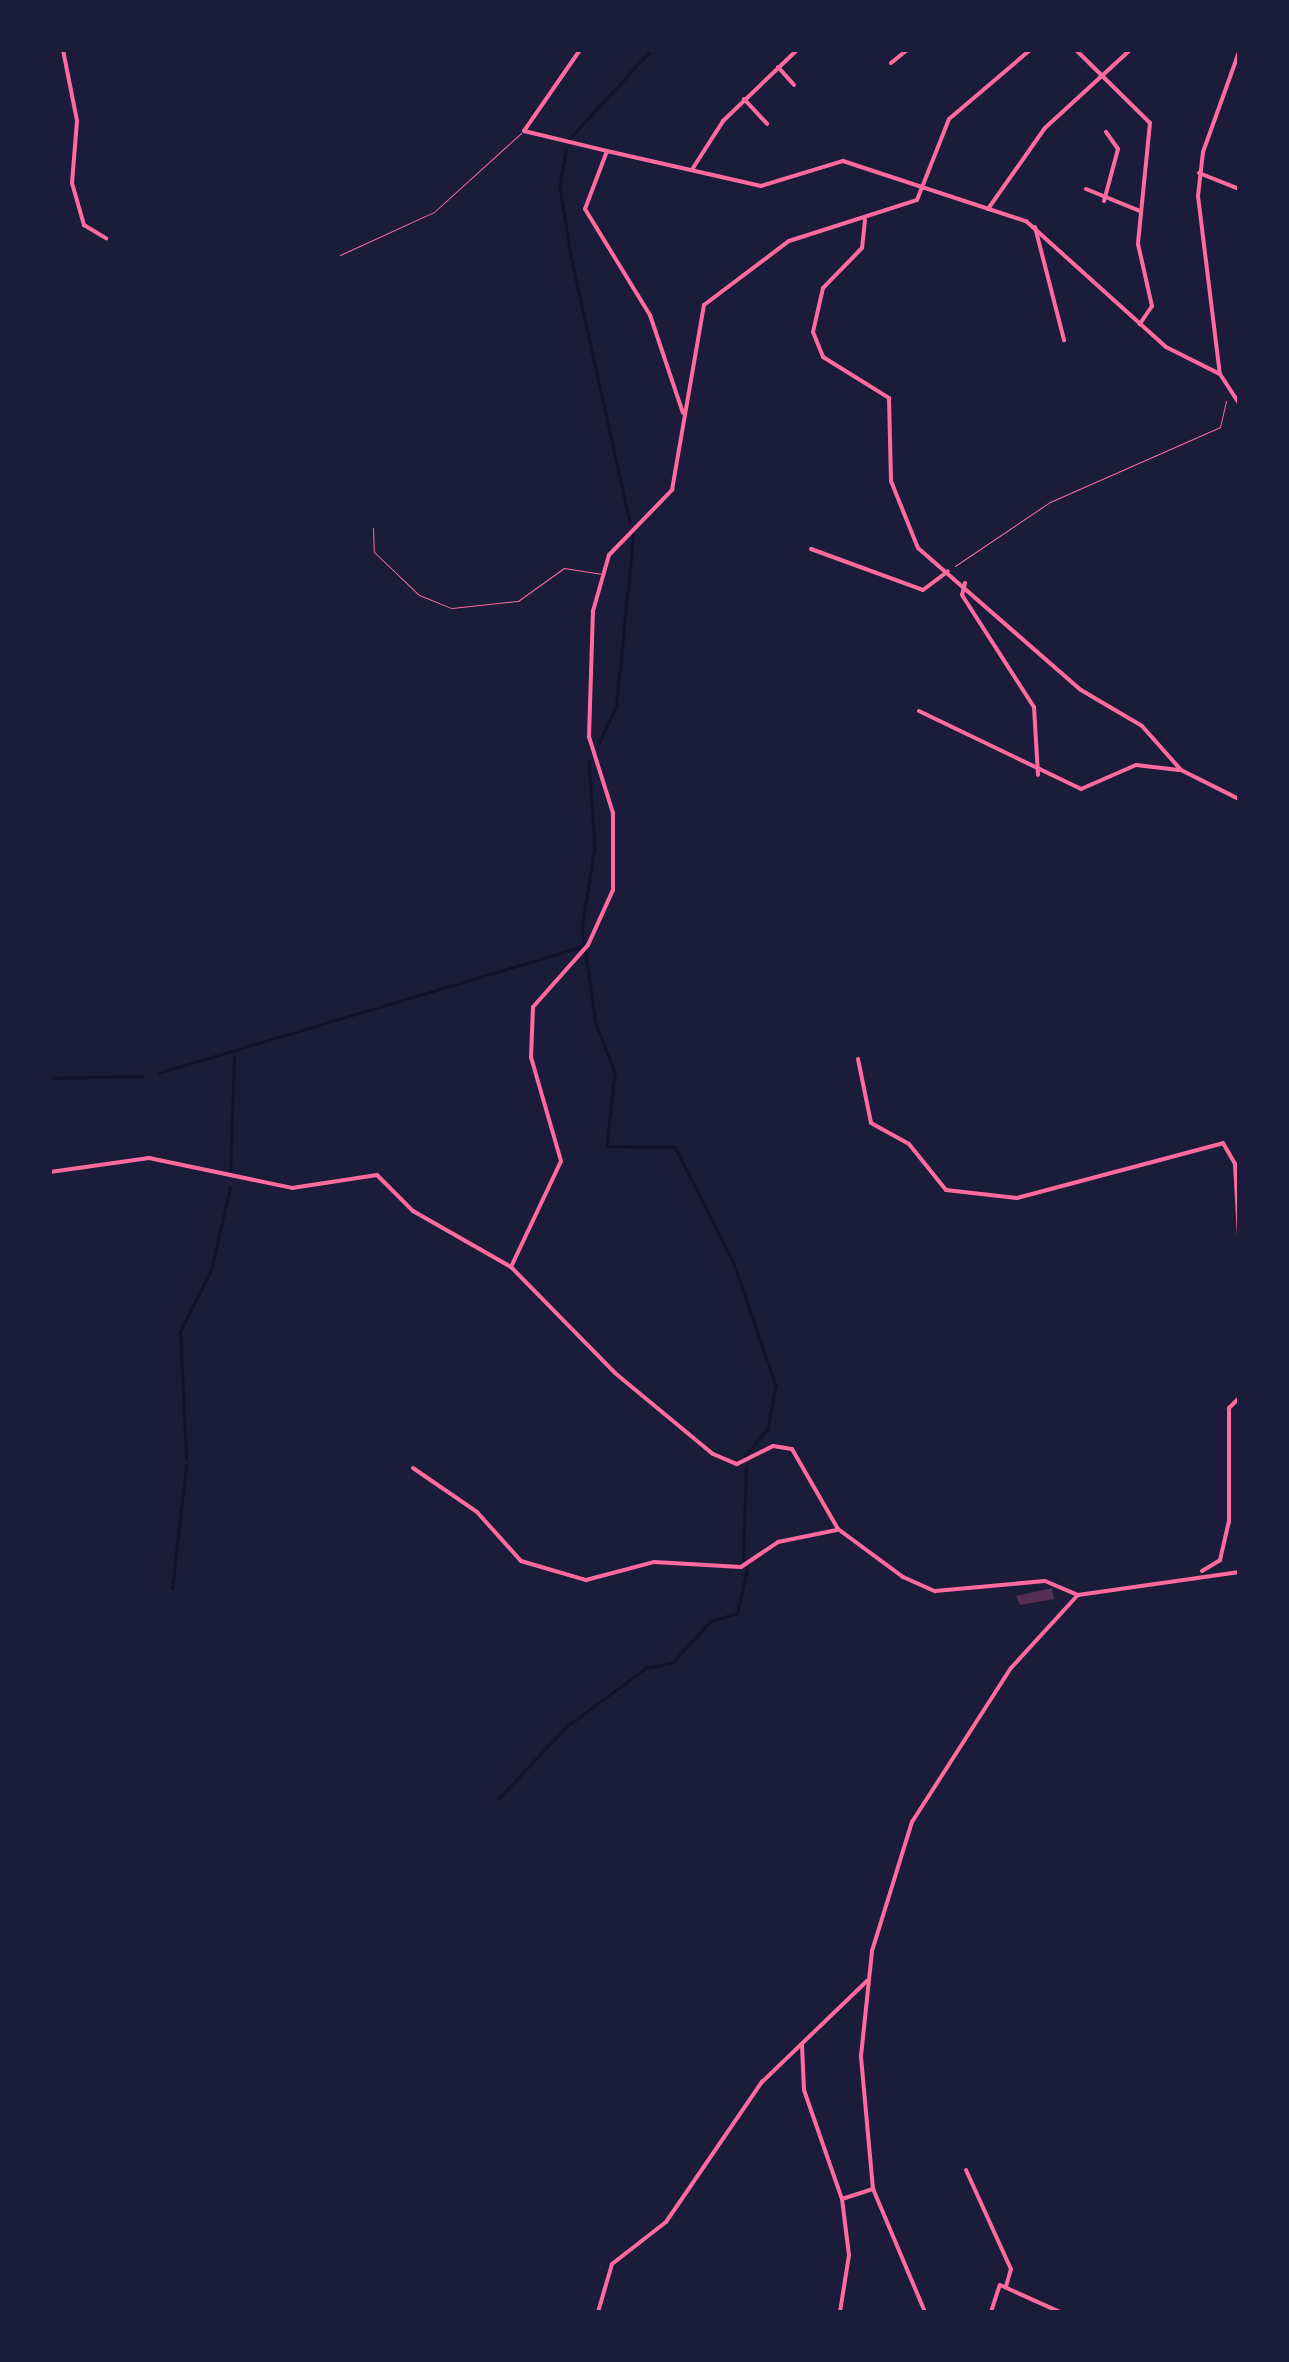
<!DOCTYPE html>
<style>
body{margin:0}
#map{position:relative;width:1289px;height:2362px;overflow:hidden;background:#1b1b3a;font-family:Figtree,sans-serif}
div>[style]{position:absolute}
.stream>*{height:2.5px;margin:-1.25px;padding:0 1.25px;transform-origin:1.25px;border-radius:1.25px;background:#12122b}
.building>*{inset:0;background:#542f53}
.path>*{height:1px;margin:-0.5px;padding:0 0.5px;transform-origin:0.5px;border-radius:0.5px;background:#ff6b9d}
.service>*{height:1px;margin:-0.5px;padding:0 0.5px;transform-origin:0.5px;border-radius:0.5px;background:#ff6b9d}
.minor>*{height:4px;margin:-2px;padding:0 2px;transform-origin:2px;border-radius:2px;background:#ff6b9d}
span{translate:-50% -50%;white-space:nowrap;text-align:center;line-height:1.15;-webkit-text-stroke:8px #1b1b3a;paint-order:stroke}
.frame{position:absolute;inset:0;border:52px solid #1b1b3a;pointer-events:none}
</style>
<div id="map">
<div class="stream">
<div style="left:569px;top:139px;width:121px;rotate:-47.3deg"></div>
<div style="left:566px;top:150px;width:36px;rotate:99deg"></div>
<div style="left:560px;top:186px;width:71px;rotate:81.1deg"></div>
<div style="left:571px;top:256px;width:272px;rotate:77.5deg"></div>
<div style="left:598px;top:745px;width:42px;rotate:-64.7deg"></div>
<div style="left:616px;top:707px;width:172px;rotate:-84.3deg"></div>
<div style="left:589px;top:761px;width:86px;rotate:86deg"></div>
<div style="left:595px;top:847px;width:82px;rotate:99.1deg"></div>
<div style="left:582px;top:928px;width:96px;rotate:81.6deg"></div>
<div style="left:596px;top:1023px;width:53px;rotate:69.2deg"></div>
<div style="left:615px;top:1073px;width:73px;rotate:96.3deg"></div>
<div style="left:607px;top:1146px;width:68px;rotate:0.8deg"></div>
<div style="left:675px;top:1147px;width:128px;rotate:63deg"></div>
<div style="left:733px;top:1261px;width:131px;rotate:70.9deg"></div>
<div style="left:776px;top:1385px;width:45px;rotate:100.3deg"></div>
<div style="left:768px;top:1429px;width:35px;rotate:130deg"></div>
<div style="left:158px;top:1073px;width:444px;rotate:-16.6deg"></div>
<div style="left:50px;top:1078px;width:93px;rotate:-1.2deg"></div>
<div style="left:230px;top:1173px;width:116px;rotate:-88deg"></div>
<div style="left:186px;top:1458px;width:126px;rotate:-92.7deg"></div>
<div style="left:180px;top:1332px;width:69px;rotate:-63.4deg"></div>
<div style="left:211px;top:1270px;width:85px;rotate:-77.1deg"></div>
<div style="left:743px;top:1561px;width:93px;rotate:-88.2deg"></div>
<div style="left:172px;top:1589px;width:124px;rotate:-83.5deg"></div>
<div style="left:498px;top:1799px;width:100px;rotate:-46.6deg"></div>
<div style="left:567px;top:1726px;width:98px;rotate:-36.3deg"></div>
<div style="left:646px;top:1668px;width:26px;rotate:-11deg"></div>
<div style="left:672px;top:1663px;width:57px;rotate:-47.1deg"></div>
<div style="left:711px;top:1621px;width:27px;rotate:-17deg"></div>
<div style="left:737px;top:1613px;width:44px;rotate:-76.9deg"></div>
</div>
<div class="building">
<div style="clip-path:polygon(1052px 1588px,1054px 1599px,1020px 1605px,1016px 1596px)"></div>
</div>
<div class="path">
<div style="left:955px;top:566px;width:115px;rotate:-34deg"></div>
<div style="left:1050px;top:502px;width:186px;rotate:-23.8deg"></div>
<div style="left:1220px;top:427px;width:27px;rotate:-77deg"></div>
</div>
<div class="service">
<div style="left:340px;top:255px;width:103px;rotate:-24.6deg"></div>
<div style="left:434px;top:212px;width:118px;rotate:-42.2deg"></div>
<div style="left:373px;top:528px;width:24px;rotate:88deg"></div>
<div style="left:374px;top:552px;width:62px;rotate:43.7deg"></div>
<div style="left:419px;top:595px;width:35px;rotate:22deg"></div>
<div style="left:452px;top:608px;width:66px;rotate:-6.1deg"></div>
<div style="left:518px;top:601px;width:57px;rotate:-35.7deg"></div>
<div style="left:564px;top:568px;width:37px;rotate:9deg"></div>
</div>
<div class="minor">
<div style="left:63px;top:50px;width:72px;rotate:78.8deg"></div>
<div style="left:77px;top:121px;width:62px;rotate:94.6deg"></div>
<div style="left:72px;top:183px;width:44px;rotate:74.1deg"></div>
<div style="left:84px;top:225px;width:26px;rotate:31deg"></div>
<div style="left:580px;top:50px;width:98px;rotate:124.7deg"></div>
<div style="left:524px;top:131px;width:85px;rotate:13.5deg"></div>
<div style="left:607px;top:151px;width:62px;rotate:110.8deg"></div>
<div style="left:585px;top:209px;width:124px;rotate:58.5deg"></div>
<div style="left:650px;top:315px;width:103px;rotate:71.4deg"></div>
<div style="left:1076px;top:50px;width:104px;rotate:44.6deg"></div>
<div style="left:1150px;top:123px;width:122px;rotate:95.7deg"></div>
<div style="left:1138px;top:244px;width:64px;rotate:77.3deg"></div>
<div style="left:1152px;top:306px;width:22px;rotate:124deg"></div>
<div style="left:1239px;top:52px;width:106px;rotate:109.8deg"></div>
<div style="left:1203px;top:152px;width:44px;rotate:96.5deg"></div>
<div style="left:1198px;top:196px;width:179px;rotate:83deg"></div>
<div style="left:1220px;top:374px;width:35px;rotate:57deg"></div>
<div style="left:891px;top:63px;width:21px;rotate:-39deg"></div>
<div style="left:778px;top:67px;width:24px;rotate:48deg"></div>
<div style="left:744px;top:99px;width:34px;rotate:47deg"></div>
<div style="left:607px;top:151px;width:158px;rotate:12.8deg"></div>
<div style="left:761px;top:186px;width:86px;rotate:-17deg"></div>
<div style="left:843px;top:161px;width:193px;rotate:18.2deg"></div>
<div style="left:1026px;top:221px;width:188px;rotate:42deg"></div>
<div style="left:1166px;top:347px;width:60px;rotate:26.6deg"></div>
<div style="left:693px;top:168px;width:56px;rotate:-57.4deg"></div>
<div style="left:723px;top:121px;width:103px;rotate:-43.8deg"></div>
<div style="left:1199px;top:173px;width:43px;rotate:21.8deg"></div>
<div style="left:1086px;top:189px;width:58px;rotate:22.2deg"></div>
<div style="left:1104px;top:201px;width:54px;rotate:-74.9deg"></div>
<div style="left:1118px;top:149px;width:21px;rotate:-125deg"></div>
<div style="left:988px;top:209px;width:99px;rotate:-54.9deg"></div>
<div style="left:1045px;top:128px;width:115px;rotate:-42.5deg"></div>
<div style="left:865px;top:220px;width:28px;rotate:96deg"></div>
<div style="left:862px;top:248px;width:56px;rotate:134.3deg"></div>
<div style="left:823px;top:288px;width:45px;rotate:102.8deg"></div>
<div style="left:813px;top:332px;width:27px;rotate:68deg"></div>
<div style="left:823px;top:357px;width:78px;rotate:31.8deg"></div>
<div style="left:889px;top:398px;width:83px;rotate:88.6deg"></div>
<div style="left:891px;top:481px;width:72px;rotate:68.1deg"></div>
<div style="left:918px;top:548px;width:216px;rotate:41.1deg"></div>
<div style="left:1081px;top:690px;width:71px;rotate:30.5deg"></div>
<div style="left:1142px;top:726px;width:59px;rotate:48.4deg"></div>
<div style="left:1181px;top:770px;width:65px;rotate:26.6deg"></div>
<div style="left:1035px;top:227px;width:117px;rotate:75.6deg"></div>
<div style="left:811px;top:549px;width:119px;rotate:20.1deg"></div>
<div style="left:923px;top:590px;width:31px;rotate:-37deg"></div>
<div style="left:965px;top:583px;width:12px;rotate:104deg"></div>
<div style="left:962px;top:595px;width:133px;rotate:57.3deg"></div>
<div style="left:1034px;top:707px;width:68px;rotate:86.6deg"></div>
<div style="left:919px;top:711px;width:180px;rotate:25.7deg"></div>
<div style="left:1081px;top:789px;width:60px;rotate:-23.6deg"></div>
<div style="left:1136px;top:765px;width:43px;rotate:6.6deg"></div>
<div style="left:858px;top:1059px;width:65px;rotate:78.5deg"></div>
<div style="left:871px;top:1123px;width:43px;rotate:28.9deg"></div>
<div style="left:909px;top:1144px;width:59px;rotate:51.2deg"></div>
<div style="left:946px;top:1190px;width:71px;rotate:6.4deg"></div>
<div style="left:1017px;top:1198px;width:213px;rotate:-14.9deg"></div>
<div style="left:1223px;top:1143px;width:24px;rotate:60deg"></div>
<div style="left:1235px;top:1164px;width:71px;rotate:86.8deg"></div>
<div style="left:50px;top:1172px;width:100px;rotate:-8deg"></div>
<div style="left:149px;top:1158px;width:146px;rotate:11.8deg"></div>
<div style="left:292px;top:1188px;width:86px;rotate:-8.7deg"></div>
<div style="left:377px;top:1175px;width:51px;rotate:45deg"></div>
<div style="left:413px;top:1211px;width:113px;rotate:29.7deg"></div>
<div style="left:511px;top:1267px;width:148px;rotate:45.5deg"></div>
<div style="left:615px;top:1373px;width:127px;rotate:39.6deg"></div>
<div style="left:713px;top:1454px;width:26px;rotate:23deg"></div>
<div style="left:737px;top:1464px;width:40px;rotate:-26.6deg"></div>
<div style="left:773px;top:1446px;width:19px;rotate:9deg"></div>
<div style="left:792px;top:1449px;width:92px;rotate:60.1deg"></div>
<div style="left:838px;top:1529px;width:81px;rotate:36.4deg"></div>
<div style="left:903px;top:1577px;width:35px;rotate:24deg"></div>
<div style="left:935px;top:1591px;width:110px;rotate:-5.2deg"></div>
<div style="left:1045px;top:1581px;width:36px;rotate:23deg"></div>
<div style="left:511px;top:1267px;width:117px;rotate:-64.7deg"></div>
<div style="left:561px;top:1161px;width:108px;rotate:-106.1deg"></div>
<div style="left:531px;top:1057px;width:50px;rotate:-87.7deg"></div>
<div style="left:533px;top:1007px;width:83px;rotate:-48.4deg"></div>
<div style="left:588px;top:945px;width:60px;rotate:-65.6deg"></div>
<div style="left:613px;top:890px;width:77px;rotate:-90deg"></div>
<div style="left:613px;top:813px;width:80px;rotate:-107.5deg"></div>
<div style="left:589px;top:737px;width:126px;rotate:-88.2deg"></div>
<div style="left:593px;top:611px;width:58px;rotate:-74.1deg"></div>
<div style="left:609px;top:555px;width:91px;rotate:-45.9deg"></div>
<div style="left:672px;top:490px;width:188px;rotate:-80.2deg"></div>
<div style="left:704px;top:305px;width:106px;rotate:-37deg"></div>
<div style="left:789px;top:241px;width:134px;rotate:-17.8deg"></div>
<div style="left:917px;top:200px;width:87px;rotate:-68.4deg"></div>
<div style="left:949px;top:119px;width:106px;rotate:-40.4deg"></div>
<div style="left:413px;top:1468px;width:78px;rotate:34.5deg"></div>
<div style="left:477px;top:1512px;width:66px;rotate:48.1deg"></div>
<div style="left:521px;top:1561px;width:68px;rotate:16.3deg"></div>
<div style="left:586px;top:1580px;width:70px;rotate:-14.8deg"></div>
<div style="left:654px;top:1562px;width:87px;rotate:3.3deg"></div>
<div style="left:741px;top:1567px;width:45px;rotate:-34deg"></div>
<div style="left:778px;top:1542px;width:60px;rotate:-11.5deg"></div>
<div style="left:1202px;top:1571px;width:21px;rotate:-31deg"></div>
<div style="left:1220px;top:1560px;width:39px;rotate:-77deg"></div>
<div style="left:1229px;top:1522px;width:114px;rotate:-90deg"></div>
<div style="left:1229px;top:1408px;width:14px;rotate:-45deg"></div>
<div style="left:802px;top:2045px;width:45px;rotate:87.5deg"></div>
<div style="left:804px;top:2090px;width:115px;rotate:70.8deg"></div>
<div style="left:842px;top:2199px;width:56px;rotate:82.9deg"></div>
<div style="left:849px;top:2255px;width:58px;rotate:99deg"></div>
<div style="left:966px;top:2170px;width:109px;rotate:65.6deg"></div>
<div style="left:1011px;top:2269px;width:18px;rotate:106deg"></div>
<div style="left:842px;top:2199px;width:33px;rotate:-18deg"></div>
<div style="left:598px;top:2312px;width:50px;rotate:-73.7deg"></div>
<div style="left:612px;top:2264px;width:68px;rotate:-37.9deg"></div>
<div style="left:666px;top:2222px;width:170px;rotate:-55.6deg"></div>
<div style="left:762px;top:2082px;width:146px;rotate:-43.9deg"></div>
<div style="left:925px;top:2312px;width:134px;rotate:-112.9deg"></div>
<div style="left:873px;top:2189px;width:134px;rotate:-95.2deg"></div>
<div style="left:861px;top:2056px;width:106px;rotate:-84deg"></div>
<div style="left:872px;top:1951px;width:135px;rotate:-72.8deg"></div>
<div style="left:912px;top:1822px;width:183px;rotate:-57.3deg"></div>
<div style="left:1011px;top:1668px;width:99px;rotate:-47.5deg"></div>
<div style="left:1078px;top:1595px;width:163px;rotate:-8.1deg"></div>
<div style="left:991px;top:2312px;width:28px;rotate:-72deg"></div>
<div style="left:1000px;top:2285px;width:66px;rotate:24.2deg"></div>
</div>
<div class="frame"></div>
</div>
